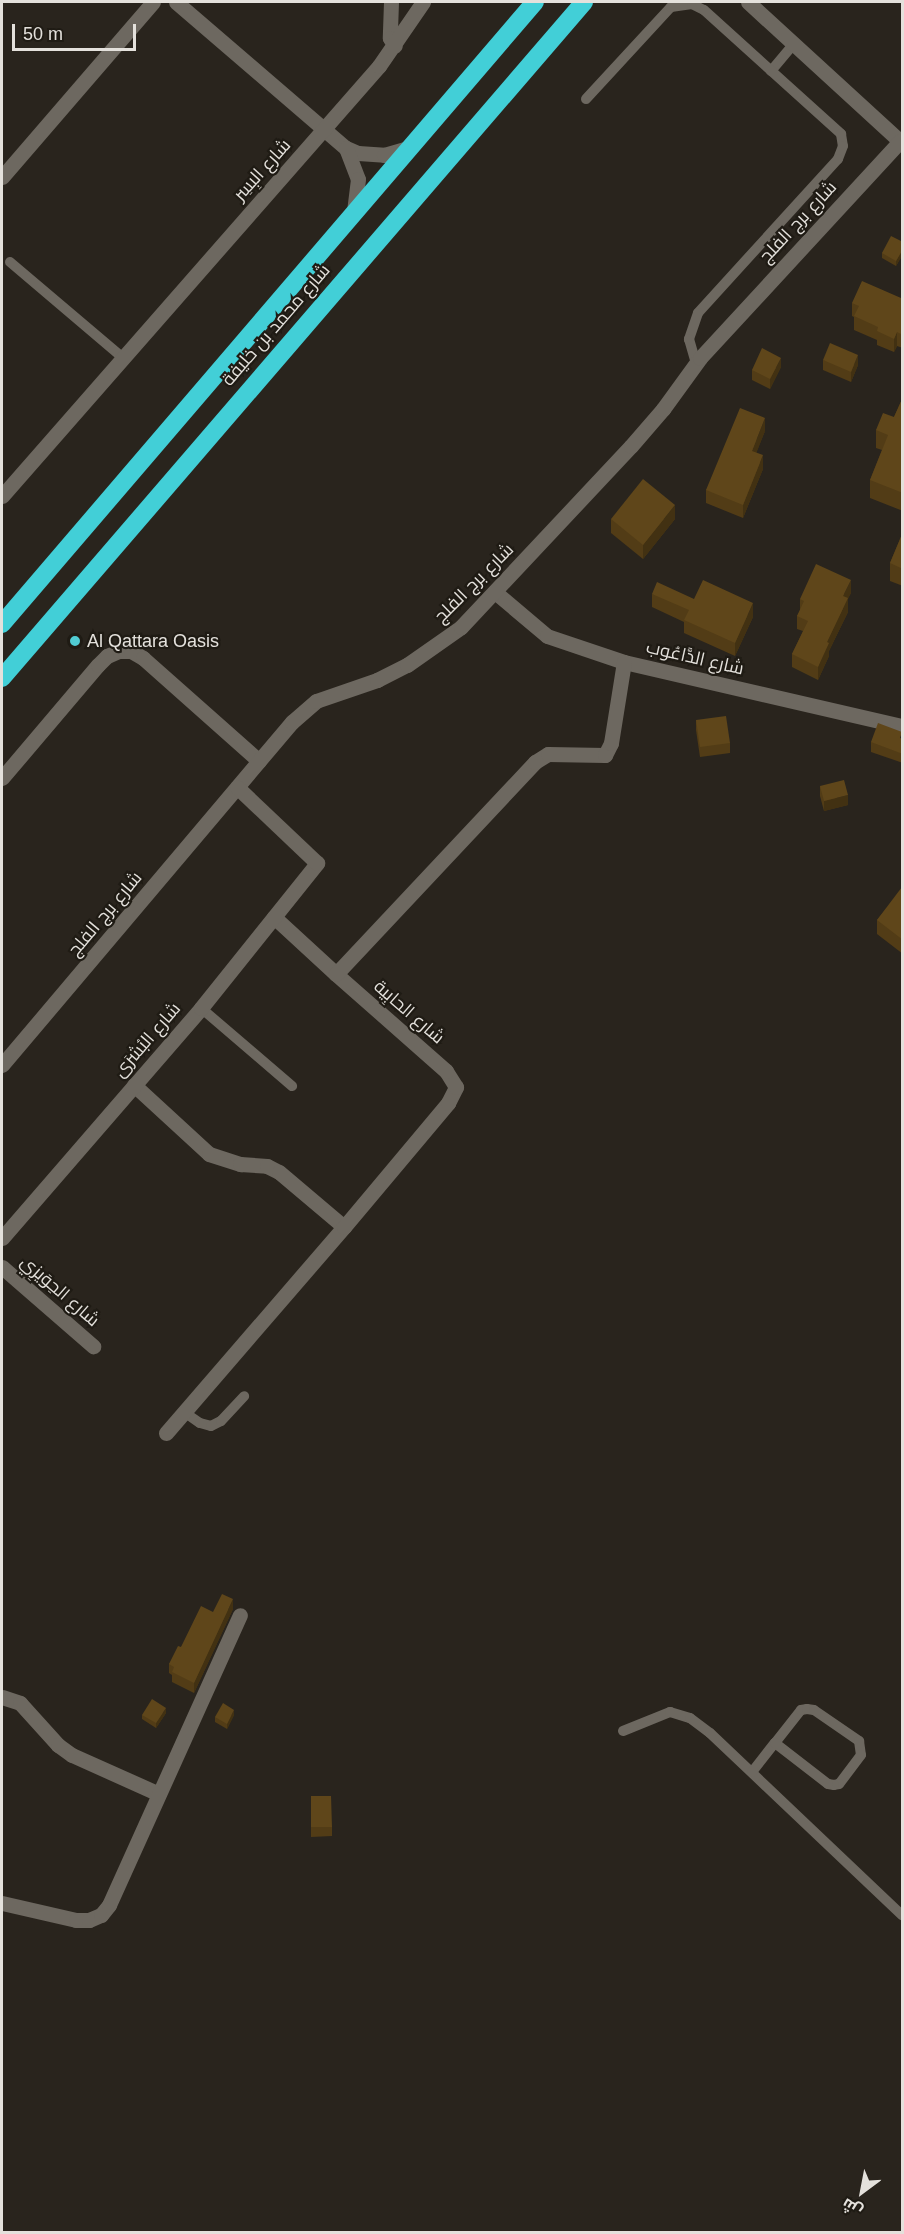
<!DOCTYPE html>
<meta charset="utf-8">
<style>
body{margin:0}
#map{position:relative;width:904px;height:2234px;overflow:hidden;background:#29241d;font-family:Arial,Cairo,sans-serif}
div>[style]{position:absolute}
.lane>*{height:10px;margin:-5px;padding:0 5px;transform-origin:5px;border-radius:5px;background:#6d6860}
.street>*{height:15px;margin:-7.5px;padding:0 7.5px;transform-origin:7.5px;border-radius:7.5px;background:#6d6860}
.highway>*{height:18px;margin:-9px;padding:0 9px;transform-origin:9px;border-radius:9px;background:#42cfd7}
.wall>*{inset:0;background:#523c16}
.shaded-wall>*{inset:0;background:#423112}
.building>*{inset:0;background:#5f461a}
.dots>*{width:16px;height:16px;translate:-50% -50%;box-sizing:border-box;border:3px solid #1f1b14;border-radius:50%}
span{translate:-50% -50%;white-space:nowrap;text-align:center;line-height:1.15;-webkit-text-stroke:4.5px #1f1b14;paint-order:stroke}
.street-label{font-size:18px;color:#e4e1dc}
.poi-label{font-size:18px;color:#e4e1dc}
.left{translate:0 -50%;text-align:left}
.frame{position:absolute;inset:0;border:3px solid #e4e1dc;pointer-events:none}
.north{position:absolute;left:832px;top:2162px;width:60px;height:60px;-webkit-text-stroke:4px #1f1b14;paint-order:stroke;rotate:212deg;font-size:16px;font-weight:700;line-height:24px;text-align:center;color:#e4e1dc}
.north::after{content:'';display:block;margin:auto;width:21px;height:27px;background:#e4e1dc;clip-path:polygon(50% 0,100% 100%,50% 72%,0 100%)}
.scale{position:absolute;left:12px;top:24px;width:124px;height:27px;box-sizing:border-box;border:3px solid #e4e1dc;border-top:0;padding-left:8px;font-size:18px;line-height:21px;white-space:nowrap;color:#e4e1dc;-webkit-text-stroke:4px #1f1b14;paint-order:stroke}
</style>
<div id="map">
<div class="lane">
<div style="left:771px;top:71px;width:34px;rotate:-50deg"></div>
<div style="left:586px;top:99px;width:125px;rotate:-47.3deg"></div>
<div style="left:671px;top:7px;width:21px;rotate:-8deg"></div>
<div style="left:692px;top:4px;width:13px;rotate:27deg"></div>
<div style="left:704px;top:10px;width:185px;rotate:42.1deg"></div>
<div style="left:841px;top:134px;width:12px;rotate:81deg"></div>
<div style="left:843px;top:146px;width:14px;rotate:111deg"></div>
<div style="left:838px;top:159px;width:208px;rotate:132.3deg"></div>
<div style="left:698px;top:313px;width:28px;rotate:109deg"></div>
<div style="left:689px;top:339px;width:26px;rotate:74deg"></div>
<div style="left:10px;top:262px;width:147px;rotate:40.3deg"></div>
<div style="left:201px;top:1008px;width:120px;rotate:40.6deg"></div>
<div style="left:184px;top:1412px;width:19px;rotate:35deg"></div>
<div style="left:200px;top:1423px;width:11px;rotate:15deg"></div>
<div style="left:211px;top:1426px;width:11px;rotate:-27deg"></div>
<div style="left:221px;top:1421px;width:34px;rotate:-47deg"></div>
<div style="left:623px;top:1731px;width:51px;rotate:-22deg"></div>
<div style="left:670px;top:1712px;width:21px;rotate:17deg"></div>
<div style="left:690px;top:1718px;width:25px;rotate:37deg"></div>
<div style="left:710px;top:1733px;width:265px;rotate:43.5deg"></div>
<div style="left:752px;top:1772px;width:37px;rotate:-52deg"></div>
<div style="left:775px;top:1743px;width:42px;rotate:-51.8deg"></div>
<div style="left:801px;top:1710px;width:6px;rotate:-9deg"></div>
<div style="left:807px;top:1709px;width:7px;rotate:8deg"></div>
<div style="left:814px;top:1710px;width:55px;rotate:34.6deg"></div>
<div style="left:859px;top:1741px;width:14px;rotate:82deg"></div>
<div style="left:861px;top:1755px;width:36px;rotate:127deg"></div>
<div style="left:839px;top:1784px;width:5px;rotate:169deg"></div>
<div style="left:834px;top:1785px;width:6px;rotate:-171deg"></div>
<div style="left:828px;top:1784px;width:67px;rotate:-142.3deg"></div>
</div>
<div class="street">
<div style="left:176px;top:2px;width:224px;rotate:40.7deg"></div>
<div style="left:346px;top:148px;width:13px;rotate:23deg"></div>
<div style="left:358px;top:153px;width:26px;rotate:4deg"></div>
<div style="left:384px;top:155px;width:26px;rotate:-16deg"></div>
<div style="left:391px;top:2px;width:36px;rotate:92deg"></div>
<div style="left:390px;top:38px;width:9px;rotate:58deg"></div>
<div style="left:748px;top:2px;width:209px;rotate:42.5deg"></div>
<div style="left:346px;top:148px;width:33px;rotate:69deg"></div>
<div style="left:358px;top:179px;width:32px;rotate:97deg"></div>
<div style="left:2px;top:177px;width:231px;rotate:-49.2deg"></div>
<div style="left:2px;top:496px;width:572px;rotate:-48.76deg"></div>
<div style="left:379px;top:66px;width:78px;rotate:-55.5deg"></div>
<div style="left:495px;top:592px;width:68px;rotate:40.2deg"></div>
<div style="left:547px;top:636px;width:81px;rotate:18.7deg"></div>
<div style="left:624px;top:662px;width:285px;rotate:13deg"></div>
<div style="left:2px;top:778px;width:148px;rotate:-49.7deg"></div>
<div style="left:98px;top:665px;width:13px;rotate:-45deg"></div>
<div style="left:107px;top:656px;width:13px;rotate:-23deg"></div>
<div style="left:119px;top:651px;width:12px"></div>
<div style="left:131px;top:651px;width:14px;rotate:30deg"></div>
<div style="left:143px;top:658px;width:155px;rotate:41.6deg"></div>
<div style="left:274px;top:917px;width:84px;rotate:42.6deg"></div>
<div style="left:2px;top:1065px;width:449px;rotate:-49.8deg"></div>
<div style="left:292px;top:722px;width:32px;rotate:-41deg"></div>
<div style="left:316px;top:701px;width:65px;rotate:-19deg"></div>
<div style="left:377px;top:680px;width:34px;rotate:-27deg"></div>
<div style="left:407px;top:665px;width:66px;rotate:-35.1deg"></div>
<div style="left:461px;top:627px;width:248px;rotate:-46.8deg"></div>
<div style="left:631px;top:446px;width:49px;rotate:-49.1deg"></div>
<div style="left:663px;top:409px;width:63px;rotate:-54deg"></div>
<div style="left:700px;top:358px;width:295px;rotate:-47.3deg"></div>
<div style="left:134px;top:1085px;width:102px;rotate:42.6deg"></div>
<div style="left:209px;top:1154px;width:33px;rotate:18deg"></div>
<div style="left:240px;top:1164px;width:27px;rotate:4deg"></div>
<div style="left:267px;top:1166px;width:13px;rotate:27deg"></div>
<div style="left:279px;top:1172px;width:85px;rotate:40.2deg"></div>
<div style="left:2px;top:1238px;width:304px;rotate:-49.1deg"></div>
<div style="left:201px;top:1008px;width:186px;rotate:-51.3deg"></div>
<div style="left:317px;top:863px;width:110px;rotate:-136.5deg"></div>
<div style="left:2px;top:1267px;width:121px;rotate:41deg"></div>
<div style="left:166px;top:1433px;width:272px;rotate:-49.2deg"></div>
<div style="left:344px;top:1227px;width:162px;rotate:-50deg"></div>
<div style="left:448px;top:1103px;width:18px;rotate:-63deg"></div>
<div style="left:456px;top:1087px;width:19px;rotate:-122deg"></div>
<div style="left:446px;top:1071px;width:147px;rotate:-138.6deg"></div>
<div style="left:336px;top:974px;width:291px;rotate:-46.8deg"></div>
<div style="left:535px;top:762px;width:15px;rotate:-32deg"></div>
<div style="left:548px;top:754px;width:57px;rotate:1deg"></div>
<div style="left:605px;top:755px;width:13px;rotate:-63deg"></div>
<div style="left:611px;top:743px;width:82px;rotate:-80.9deg"></div>
<div style="left:2px;top:1697px;width:19px;rotate:18deg"></div>
<div style="left:20px;top:1703px;width:57px;rotate:47.9deg"></div>
<div style="left:58px;top:1745px;width:17px;rotate:36deg"></div>
<div style="left:72px;top:1755px;width:95px;rotate:24.1deg"></div>
<div style="left:2px;top:1903px;width:76px;rotate:12.9deg"></div>
<div style="left:76px;top:1920px;width:13px"></div>
<div style="left:89px;top:1920px;width:13px;rotate:-23deg"></div>
<div style="left:101px;top:1915px;width:13px;rotate:-51deg"></div>
<div style="left:109px;top:1905px;width:318px;rotate:-65.7deg"></div>
</div>
<div class="highway">
<div style="left:2px;top:624px;width:819px;rotate:-49.41deg"></div>
<div style="left:2px;top:678px;width:892px;rotate:-49.27deg"></div>
</div>
<div class="wall">
<div style="clip-path:polygon(903px 242px,903px 254px,896px 266px,882px 258px,882px 253px)"></div>
<div style="clip-path:polygon(903px 296px,903px 348px,897px 346px,894px 352px,877px 345px,877px 340px,854px 330px,854px 317px,852px 316px,852px 303px,901px 298px)"></div>
<div style="clip-path:polygon(823px 360px,858px 365px,851px 382px,823px 370px)"></div>
<div style="clip-path:polygon(781px 367px,770px 389px,752px 380px,752px 370px)"></div>
<div style="clip-path:polygon(903px 397px,903px 511px,870px 498px,870px 480px,882px 450px,876px 448px,876px 430px,894px 417px)"></div>
<div style="clip-path:polygon(765px 431px,756px 453px,763px 469px,743px 518px,706px 503px,706px 490px)"></div>
<div style="clip-path:polygon(611px 519px,675px 519px,643px 559px,611px 533px)"></div>
<div style="clip-path:polygon(903px 532px,903px 586px,890px 581px,890px 563px)"></div>
<div style="clip-path:polygon(851px 593px,848px 598px,848px 612px,829px 651px,829px 656px,818px 680px,792px 667px,792px 654px,803px 631px,797px 629px,797px 616px,800px 611px,800px 599px)"></div>
<div style="clip-path:polygon(652px 594px,694px 599px,753px 617px,735px 656px,684px 633px,684px 622px,652px 607px)"></div>
<div style="clip-path:polygon(696px 720px,730px 743px,730px 753px,700px 757px,696px 730px)"></div>
<div style="clip-path:polygon(902px 739px,903px 763px,871px 752px,871px 742px)"></div>
<div style="clip-path:polygon(820px 786px,848px 805px,824px 811px,820px 796px)"></div>
<div style="clip-path:polygon(903px 888px,903px 954px,877px 934px,877px 920px)"></div>
<div style="clip-path:polygon(233px 1609px,194px 1693px,172px 1682px,172px 1675px,169px 1673px,169px 1664px,181px 1647px,213px 1612px)"></div>
<div style="clip-path:polygon(166px 1713px,156px 1728px,142px 1719px,142px 1715px)"></div>
<div style="clip-path:polygon(234px 1715px,227px 1729px,215px 1722px,215px 1717px)"></div>
<div style="clip-path:polygon(311px 1796px,332px 1827px,332px 1836px,311px 1837px)"></div>
</div>
<div class="shaded-wall">
<div style="clip-path:polygon(903px 249px,903px 254px,896px 266px,896px 261px)"></div>
<div style="clip-path:polygon(897px 332px,897px 346px,894px 352px,894px 339px)"></div>
<div style="clip-path:polygon(858px 355px,858px 365px,851px 382px,851px 372px)"></div>
<div style="clip-path:polygon(781px 358px,781px 367px,770px 389px,770px 379px)"></div>
<div style="clip-path:polygon(765px 418px,765px 431px,752px 464px,752px 451px)"></div>
<div style="clip-path:polygon(763px 455px,763px 469px,743px 518px,743px 505px)"></div>
<div style="clip-path:polygon(675px 505px,675px 519px,643px 559px,643px 545px)"></div>
<div style="clip-path:polygon(851px 580px,851px 593px,843px 609px,843px 596px)"></div>
<div style="clip-path:polygon(848px 598px,848px 612px,829px 651px,829px 656px,818px 680px,818px 667px,827px 642px)"></div>
<div style="clip-path:polygon(753px 603px,753px 617px,735px 656px,735px 643px)"></div>
<div style="clip-path:polygon(848px 795px,848px 805px,824px 811px,824px 801px)"></div>
<div style="clip-path:polygon(233px 1599px,233px 1609px,194px 1693px,194px 1683px)"></div>
<div style="clip-path:polygon(166px 1708px,166px 1713px,156px 1728px,156px 1723px)"></div>
<div style="clip-path:polygon(234px 1710px,234px 1715px,227px 1729px,227px 1724px)"></div>
</div>
<div class="building">
<div style="clip-path:polygon(891px 236px,903px 242px,903px 249px,896px 261px,882px 253px)"></div>
<div style="clip-path:polygon(862px 281px,901px 298px,903px 296px,903px 335px,897px 332px,894px 339px,877px 331px,878px 327px,854px 316px,859px 306px,852px 303px)"></div>
<div style="clip-path:polygon(830px 343px,858px 355px,851px 372px,823px 360px)"></div>
<div style="clip-path:polygon(762px 348px,781px 358px,770px 379px,752px 370px)"></div>
<div style="clip-path:polygon(903px 397px,903px 493px,870px 480px,888px 435px,876px 430px,883px 413px,894px 417px)"></div>
<div style="clip-path:polygon(740px 408px,765px 418px,752px 451px,763px 455px,743px 505px,706px 490px)"></div>
<div style="clip-path:polygon(643px 479px,675px 505px,643px 545px,611px 519px)"></div>
<div style="clip-path:polygon(903px 532px,903px 569px,890px 563px)"></div>
<div style="clip-path:polygon(816px 564px,851px 580px,843px 596px,848px 598px,827px 642px,829px 643px,818px 667px,792px 654px,808px 621px,797px 616px,804px 601px,800px 599px)"></div>
<div style="clip-path:polygon(703px 580px,753px 603px,735px 643px,684px 620px,689px 610px,652px 594px,657px 582px,694px 599px)"></div>
<div style="clip-path:polygon(726px 716px,730px 743px,700px 747px,696px 720px)"></div>
<div style="clip-path:polygon(878px 723px,902px 732px,900px 738px,903px 739px,903px 754px,871px 742px)"></div>
<div style="clip-path:polygon(844px 780px,848px 795px,824px 801px,820px 786px)"></div>
<div style="clip-path:polygon(902px 887px,903px 888px,903px 940px,877px 920px)"></div>
<div style="clip-path:polygon(222px 1594px,233px 1599px,194px 1683px,172px 1672px,174px 1667px,169px 1664px,178px 1646px,181px 1647px,201px 1606px,213px 1612px)"></div>
<div style="clip-path:polygon(152px 1699px,166px 1708px,156px 1723px,142px 1715px)"></div>
<div style="clip-path:polygon(223px 1703px,234px 1710px,227px 1724px,215px 1717px)"></div>
<div style="clip-path:polygon(311px 1796px,331px 1796px,332px 1827px,311px 1827px)"></div>
</div>
<div class="dots">
<div style="left:75px;top:641px;background:#51ccd3"></div>
</div>
<div class="street-label">
<span style="left:262px;top:170px;rotate:-48deg">شارع البِسِر</span>
<span style="left:798px;top:222px;rotate:-47deg">شارع برج الفلج</span>
<span style="left:276px;top:325px;rotate:-49deg">شارع محمد بن خليفة</span>
<span style="left:474px;top:583px;rotate:-45deg">شارع برج الفلج</span>
<span style="left:695px;top:658px;rotate:13deg">شارع الدَّاعُوب</span>
<span style="left:105px;top:914px;rotate:-50deg">شارع برج الفلج</span>
<span style="left:409px;top:1012px;rotate:41deg">شارع الحابِية</span>
<span style="left:147px;top:1040px;rotate:-49deg">شارع البُشرَى</span>
<span style="left:60px;top:1291px;rotate:41deg">شارع الحِوَيزِي</span>
</div>
<div class="poi-label">
<span class="left" style="left:87px;top:641px">Al Qattara Oasis</span>
</div>
<div class="frame"></div>
<div class="north">ش</div>
<div class="scale">50 m</div>
</div>
